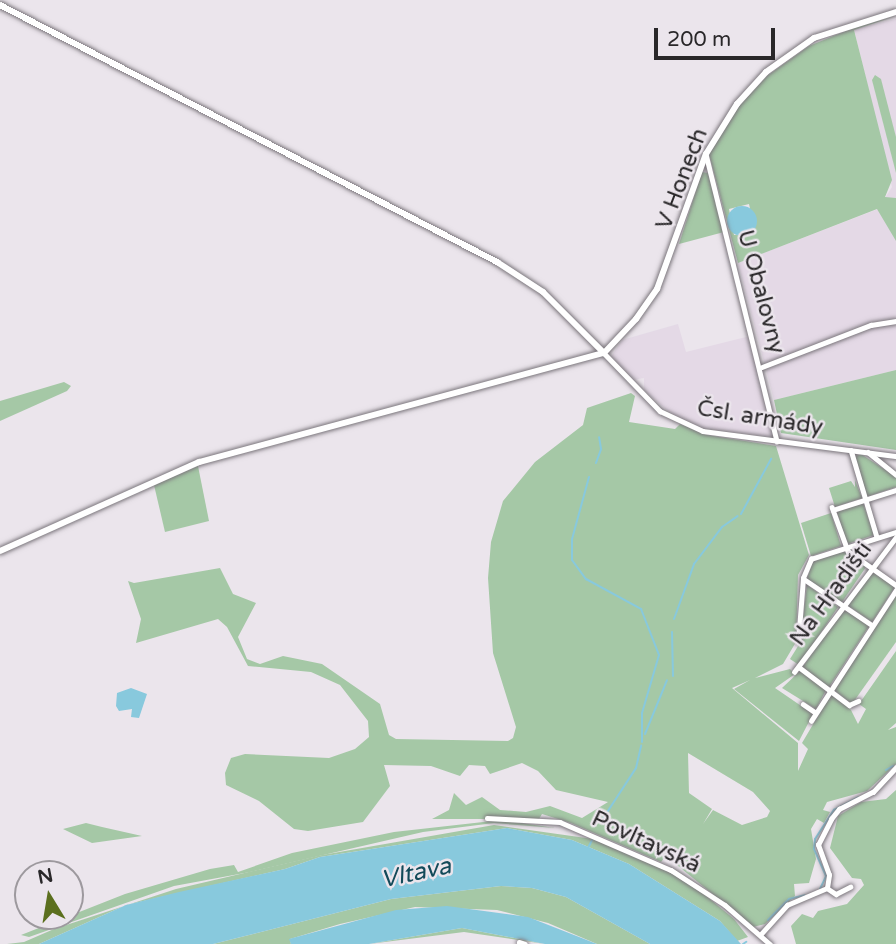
<!DOCTYPE html>
<meta charset="utf-8">
<style>
body{margin:0}
#map{position:relative;width:896px;height:944px;overflow:hidden;background:#ebe5ec;font-family:"Varela Round",sans-serif}
div>[style]{position:absolute}
.built>*{inset:0;background:#e4d9e6}
.green>*{inset:0;background:#a5c8a6}
.water>*{inset:0;background:#88c9dd}
.round{border-radius:50%}
.stream>*{height:2px;margin:-1px;padding:0 1px;transform-origin:1px;border-radius:1px;background:#88c9dd}
.roads{filter:drop-shadow(0 0 2px #7b767c) drop-shadow(0 0 2px #7b767c)}
.minor>*{height:4.5px;margin:-2.25px;padding:0 2.25px;transform-origin:2.25px;border-radius:2.25px;background:#fff}
.tertiary>*{height:6px;margin:-3px;padding:0 3px;transform-origin:3px;border-radius:3px;background:#fff}
span{translate:-50% -50%;white-space:nowrap;text-align:center;line-height:1.15;-webkit-text-stroke:5px #ebe5ec;paint-order:stroke}
.street-label{font-size:23px;color:#292729}
.water-label{font-size:24px;color:#124a59;font-style:italic}
.north{position:absolute;left:14px;top:860px;width:70px;height:70px;box-sizing:border-box;background:#ebe5ec;border:2px solid #9d999e;border-radius:50%;rotate:349deg;font-size:19px;font-weight:700;line-height:28px;text-align:center;color:#292729}
.north::after{content:'';display:block;margin:auto;width:24px;height:32px;background:#5b6f1e;clip-path:polygon(50% 0,100% 100%,50% 72%,0 100%)}
.scale{position:absolute;left:654px;top:28px;width:121px;height:32px;box-sizing:border-box;border:4px solid #292729;border-top:0;padding-left:9px;font-size:21px;line-height:24px;white-space:nowrap;color:#292729;-webkit-text-stroke:5px #ebe5ec;paint-order:stroke}
</style>
<div id="map">
<div class="built">
<div style="clip-path:polygon(896px 19px,896px 370px,774px 400px,738px 263px,878px 209px,892px 187px,854px 29px)"></div>
<div style="clip-path:polygon(678px 324px,686px 352px,750px 336px,773px 437px,699px 428px,677px 419px,644px 390px,644px 378px,633px 380px,611px 357px,622px 340px)"></div>
</div>
<div class="green">
<div style="clip-path:polygon(evenodd,896px 16px,854px 30px,892px 180px,885px 197px,896px 198px,896px 241px,877px 209px,738px 263px,709px 154px,736px 109px,767px 76px,809px 46px,853px 28px,896px 16px,749px 204px,755px 232px,734px 235px,729px 209px,749px 204px)"></div>
<div style="clip-path:polygon(875px 75px,881px 79px,896px 137px,896px 173px,872px 80px)"></div>
<div style="clip-path:polygon(702px 172px,708px 173px,724px 232px,679px 244px)"></div>
<div style="clip-path:polygon(896px 370px,896px 450px,781px 433px,774px 400px)"></div>
<div style="clip-path:polygon(64px 382px,71px 386px,67px 391px,0 421px,0 401px)"></div>
<div style="clip-path:polygon(evenodd,631px 393px,635px 396px,629px 422px,675px 429px,680px 424px,707px 435px,776px 446px,809px 555px,798px 575px,796px 642px,783px 664px,755px 678px,790px 669px,795px 674px,775px 688px,813px 714px,799px 741px,734px 689px,750px 680px,732px 688px,798px 743px,798px 771px,808px 749px,802px 743px,831px 694px,851px 710px,858px 724px,866px 709px,859px 704px,896px 651px,896px 723px,888px 730px,896px 727px,896px 764px,867px 791px,827px 802px,823px 810px,830px 812px,824px 823px,817px 819px,811px 829px,816px 859px,809px 883px,794px 884px,795px 896px,765px 924px,753px 927px,666px 856px,661px 862px,571px 823px,542px 814px,539px 819px,432px 819px,449px 810px,454px 793px,466px 805px,482px 797px,500px 810px,526px 812px,550px 806px,582px 818px,608px 802px,556px 790px,538px 771px,522px 763px,490px 774px,485px 766px,469px 765px,460px 776px,431px 766px,384px 765px,390px 786px,363px 822px,308px 831px,294px 829px,259px 801px,226px 785px,225px 773px,231px 758px,245px 754px,329px 758px,355px 749px,369px 737px,368px 721px,340px 685px,311px 672px,248px 666px,227px 627px,218px 619px,136px 643px,141px 619px,128px 581px,134px 583px,220px 568px,233px 594px,256px 603px,238px 637px,247px 659px,260px 664px,283px 656px,322px 664px,380px 704px,389px 735px,396px 739px,508px 741px,513px 738px,516px 727px,493px 653px,488px 578px,491px 542px,503px 501px,535px 462px,583px 425px,587px 408px,631px 393px,688px 753px,753px 792px,770px 811px,767px 817px,742px 825px,713px 810px,703px 824px,712px 809px,689px 793px,688px 753px)"></div>
<div style="clip-path:polygon(861px 454px,896px 477px,896px 487px,866px 497px,853px 457px)"></div>
<div style="clip-path:polygon(198px 466px,209px 521px,165px 532px,154px 485px)"></div>
<div style="clip-path:polygon(855px 480px,862px 498px,835px 507px,829px 488px,851px 481px,855px 487px)"></div>
<div style="clip-path:polygon(863px 503px,874px 535px,847px 544px,837px 512px)"></div>
<div style="clip-path:polygon(831px 513px,841px 546px,811px 556px,801px 523px)"></div>
<div style="clip-path:polygon(843px 551px,866px 567px,842px 602px,807px 579px,813px 561px)"></div>
<div style="clip-path:polygon(871px 571px,895px 587px,872px 622px,847px 605px)"></div>
<div style="clip-path:polygon(807px 585px,838px 607px,799px 665px,790px 659px,800px 643px)"></div>
<div style="clip-path:polygon(896px 596px,896px 642px,852px 704px,834px 690px)"></div>
<div style="clip-path:polygon(843px 609px,869px 626px,829px 687px,802px 668px)"></div>
<div style="clip-path:polygon(800px 671px,826px 690px,816px 709px,782px 688px)"></div>
<div style="clip-path:polygon(896px 790px,896px 944px,796px 944px,791px 926px,802px 914px,813px 918px,818px 911px,847px 904px,864px 885px,861px 879px,852px 878px,830px 848px,838px 816px,861px 802px,886px 799px)"></div>
<div style="clip-path:polygon(501px 820px,555px 828px,494px 823px,423px 832px,250px 872px,174px 886px,29px 937px,21px 935px,125px 894px,210px 869px,234px 865px,238px 872px,292px 853px,394px 832px)"></div>
<div style="clip-path:polygon(86px 823px,102px 827px,142px 836px,92px 843px,63px 829px)"></div>
<div style="clip-path:polygon(494px 825px,593px 839px,661px 867px,688px 881px,734px 919px,748px 937px,737px 941px,720px 921px,629px 864px,572px 840px,507px 828px,320px 857px,285px 869px,126px 905px,39px 944px,7px 944px,24px 942px,54px 929px,176px 889px,322px 855px)"></div>
<div style="clip-path:polygon(501px 886px,532px 888px,566px 897px,650px 944px,597px 944px,548px 923px,497px 910px,415px 907px,340px 924px,290px 939px,291px 944px,213px 944px,391px 899px)"></div>
<div style="clip-path:polygon(462px 928px,545px 944px,464px 932px,369px 944px)"></div>
</div>
<div class="water">
<div class="round" style="left:727px;top:206px;width:30px;height:30px"></div>
<div style="clip-path:polygon(131px 688px,147px 694px,139px 718px,131px 717px,132px 709px,119px 711px,116px 706px,117px 693px)"></div>
<div style="clip-path:polygon(507px 828px,572px 840px,629px 864px,720px 921px,741px 944px,650px 944px,566px 897px,532px 888px,501px 886px,391px 899px,213px 944px,39px 944px,126px 905px,179px 892px,285px 869px,320px 857px)"></div>
<div style="clip-path:polygon(447px 906px,528px 917px,597px 944px,545px 944px,462px 928px,369px 944px,291px 944px,289px 939px,396px 910px)"></div>
</div>
<div class="stream">
<div style="left:596px;top:463px;width:15px;rotate:-70deg"></div>
<div style="left:601px;top:449px;width:12px;rotate:-99deg"></div>
<div style="left:589px;top:477px;width:64px;rotate:105.3deg"></div>
<div style="left:572px;top:539px;width:21px;rotate:90deg"></div>
<div style="left:572px;top:560px;width:24px;rotate:54deg"></div>
<div style="left:586px;top:579px;width:63px;rotate:28.6deg"></div>
<div style="left:641px;top:609px;width:49px;rotate:68.6deg"></div>
<div style="left:659px;top:655px;width:60px;rotate:106.3deg"></div>
<div style="left:642px;top:713px;width:29px;rotate:90deg"></div>
<div style="left:741px;top:514px;width:63px;rotate:-61.4deg"></div>
<div style="left:674px;top:619px;width:59px;rotate:-70deg"></div>
<div style="left:694px;top:564px;width:46px;rotate:-52.9deg"></div>
<div style="left:722px;top:527px;width:19px;rotate:-35deg"></div>
<div style="left:672px;top:632px;width:44px;rotate:88.7deg"></div>
<div style="left:645px;top:734px;width:58px;rotate:-67.8deg"></div>
<div style="left:886px;top:770px;width:8px;rotate:-30deg"></div>
<div style="left:602px;top:820px;width:62px;rotate:-56.8deg"></div>
<div style="left:636px;top:768px;width:23px;rotate:-77deg"></div>
<div style="left:588px;top:848px;width:9px;rotate:-63deg"></div>
<div style="left:820px;top:889px;width:14px;rotate:-65deg"></div>
<div style="left:826px;top:876px;width:30px;rotate:-114deg"></div>
<div style="left:814px;top:849px;width:10px;rotate:-84deg"></div>
<div style="left:815px;top:839px;width:35px;rotate:-57deg"></div>
<div style="left:834px;top:810px;width:27px;rotate:-28deg"></div>
<div style="left:768px;top:920px;width:30px;rotate:-45deg"></div>
<div style="left:789px;top:899px;width:16px;rotate:-14deg"></div>
<div style="left:743px;top:944px;width:4px;rotate:-34deg"></div>
</div>
<div class="roads">
<div class="minor">
<div style="left:706px;top:154px;width:296px;rotate:76.1deg"></div>
<div style="left:604px;top:353px;width:81px;rotate:46deg"></div>
<div style="left:660px;top:411px;width:47px;rotate:24.9deg"></div>
<div style="left:703px;top:431px;width:195px;rotate:7.4deg"></div>
<div style="left:762px;top:367px;width:117px;rotate:-21.1deg"></div>
<div style="left:871px;top:325px;width:25px;rotate:-9deg"></div>
<div style="left:851px;top:450px;width:91px;rotate:73.4deg"></div>
<div style="left:868px;top:452px;width:36px;rotate:39deg"></div>
<div style="left:832px;top:507px;width:47px;rotate:70deg"></div>
<div style="left:848px;top:551px;width:59px;rotate:35.3deg"></div>
<div style="left:833px;top:510px;width:66px;rotate:-17.6deg"></div>
<div style="left:804px;top:579px;width:82px;rotate:34.1deg"></div>
<div style="left:798px;top:642px;width:64px;rotate:-85.5deg"></div>
<div style="left:803px;top:578px;width:21px;rotate:-67deg"></div>
<div style="left:811px;top:559px;width:89px;rotate:-17.6deg"></div>
<div style="left:799px;top:667px;width:63px;rotate:37.2deg"></div>
<div style="left:849px;top:705px;width:10px;rotate:-24deg"></div>
<div style="left:794px;top:672px;width:169px;rotate:-52.9deg"></div>
<div style="left:803px;top:704px;width:14px;rotate:34deg"></div>
<div style="left:811px;top:721px;width:156px;rotate:-57deg"></div>
<div style="left:487px;top:818px;width:73px;rotate:3.1deg"></div>
<div style="left:560px;top:822px;width:121px;rotate:23.4deg"></div>
<div style="left:671px;top:870px;width:64px;rotate:32.9deg"></div>
<div style="left:725px;top:905px;width:60px;rotate:40.9deg"></div>
<div style="left:827px;top:888px;width:11px;rotate:34deg"></div>
<div style="left:836px;top:894px;width:16px;rotate:-27deg"></div>
<div style="left:761px;top:934px;width:39px;rotate:-48deg"></div>
<div style="left:787px;top:905px;width:43px;rotate:-23deg"></div>
<div style="left:827px;top:888px;width:13px;rotate:-81deg"></div>
<div style="left:829px;top:875px;width:32px;rotate:-110deg"></div>
<div style="left:818px;top:845px;width:29px;rotate:-63deg"></div>
<div style="left:831px;top:819px;width:13px;rotate:-51deg"></div>
<div style="left:839px;top:809px;width:38px;rotate:-27deg"></div>
<div style="left:873px;top:792px;width:34px;rotate:-47deg"></div>
<div style="left:519px;top:942px;width:6px;rotate:18deg"></div>
</div>
<div class="tertiary">
<div style="left:0;top:5px;width:560px;rotate:27.34deg"></div>
<div style="left:497px;top:262px;width:55px;rotate:33.1deg"></div>
<div style="left:543px;top:292px;width:86px;rotate:45deg"></div>
<div style="left:0;top:551px;width:218px;rotate:-24.1deg"></div>
<div style="left:199px;top:462px;width:419px;rotate:-15.1deg"></div>
<div style="left:604px;top:353px;width:47px;rotate:-46.7deg"></div>
<div style="left:636px;top:319px;width:37px;rotate:-55deg"></div>
<div style="left:657px;top:289px;width:144px;rotate:-70.1deg"></div>
<div style="left:706px;top:154px;width:59px;rotate:-58.2deg"></div>
<div style="left:737px;top:104px;width:43px;rotate:-47.8deg"></div>
<div style="left:766px;top:72px;width:59px;rotate:-35.3deg"></div>
<div style="left:814px;top:38px;width:86px;rotate:-17.6deg"></div>
</div>
</div>
<div class="street-label">
<span style="left:682px;top:179px;rotate:-69deg">V Honech</span>
<span style="left:761px;top:292px;rotate:75deg">U Obalovny</span>
<span style="left:760px;top:418px;rotate:9deg">Čsl. armády</span>
<span style="left:831px;top:594px;rotate:-54deg">Na Hradišti</span>
<span style="left:646px;top:842px;rotate:25deg">Povltavská</span>
</div>
<div class="water-label">
<span style="left:416px;top:873px;rotate:-12deg">Vltava</span>
</div>
<div class="north">N</div>
<div class="scale">200 m</div>
</div>
